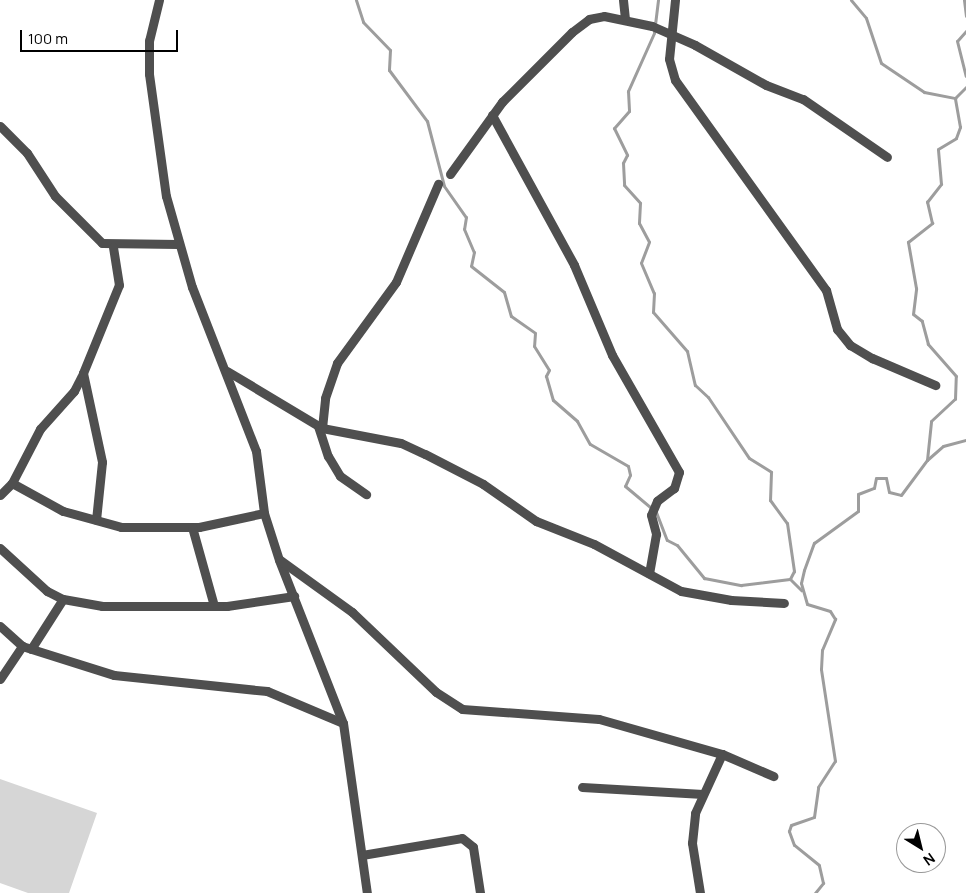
<!DOCTYPE html>
<style>
body{margin:0}
#map{position:relative;width:966px;height:893px;overflow:hidden;background:#fff;font-family:Manrope,sans-serif}
div>[style]{position:absolute}
.green>*{inset:0;background:#d6d6d6}
.stream>*{height:3px;margin:-1.5px;padding:0 1.5px;transform-origin:1.5px;border-radius:1.5px;background:#9d9d9d}
.minor>*{height:9px;margin:-4.5px;padding:0 4.5px;transform-origin:4.5px;border-radius:4.5px;background:#4f4f4f}
span{translate:-50% -50%;white-space:nowrap;text-align:center;line-height:1.15;-webkit-text-stroke:5px #fff;paint-order:stroke}
.north{position:absolute;left:896px;top:823px;width:50px;height:50px;box-sizing:border-box;background:#fff;border:1px solid #999;border-radius:50%;rotate:144deg;font-size:14px;font-weight:700;line-height:20px;text-align:center;color:#000}
.north::after{content:'';display:block;margin:auto;width:18px;height:22px;background:#000;clip-path:polygon(50% 0,100% 100%,50% 72%,0 100%)}
.scale{position:absolute;left:20px;top:30px;width:158px;height:22px;box-sizing:border-box;border:2px solid #000;border-top:0;padding-left:6px;font-size:15px;line-height:18px;white-space:nowrap;color:#000;-webkit-text-stroke:4px #fff;paint-order:stroke}
</style>
<div id="map">
<div class="green">
<div style="clip-path:polygon(0 779px,97px 813px,69px 893px,28px 893px,0 883px)"></div>
</div>
<div class="stream">
<div style="left:356px;top:0;width:23px;rotate:72deg"></div>
<div style="left:363px;top:22px;width:39px;rotate:46deg"></div>
<div style="left:390px;top:50px;width:20px;rotate:93deg"></div>
<div style="left:389px;top:70px;width:64px;rotate:53.3deg"></div>
<div style="left:427px;top:121px;width:67px;rotate:75.3deg"></div>
<div style="left:444px;top:186px;width:38px;rotate:55deg"></div>
<div style="left:466px;top:217px;width:12px;rotate:99deg"></div>
<div style="left:464px;top:229px;width:25px;rotate:67deg"></div>
<div style="left:474px;top:252px;width:14px;rotate:102deg"></div>
<div style="left:471px;top:266px;width:42px;rotate:38.2deg"></div>
<div style="left:504px;top:292px;width:25px;rotate:74deg"></div>
<div style="left:511px;top:316px;width:29px;rotate:35deg"></div>
<div style="left:535px;top:333px;width:13px;rotate:94deg"></div>
<div style="left:534px;top:346px;width:28px;rotate:58deg"></div>
<div style="left:549px;top:370px;width:7px;rotate:117deg"></div>
<div style="left:546px;top:376px;width:25px;rotate:74deg"></div>
<div style="left:553px;top:400px;width:32px;rotate:41deg"></div>
<div style="left:577px;top:421px;width:26px;rotate:61deg"></div>
<div style="left:590px;top:444px;width:44px;rotate:30.1deg"></div>
<div style="left:628px;top:466px;width:9px;rotate:77deg"></div>
<div style="left:630px;top:475px;width:12px;rotate:114deg"></div>
<div style="left:625px;top:486px;width:40px;rotate:40deg"></div>
<div style="left:656px;top:512px;width:30px;rotate:69deg"></div>
<div style="left:667px;top:540px;width:11px;rotate:27deg"></div>
<div style="left:677px;top:545px;width:43px;rotate:50.7deg"></div>
<div style="left:704px;top:578px;width:38px;rotate:11deg"></div>
<div style="left:741px;top:585px;width:49px;rotate:-7deg"></div>
<div style="left:790px;top:579px;width:16px;rotate:45deg"></div>
<div style="left:658px;top:0;width:33px;rotate:97deg"></div>
<div style="left:654px;top:33px;width:64px;rotate:114.1deg"></div>
<div style="left:628px;top:91px;width:20px;rotate:87deg"></div>
<div style="left:629px;top:111px;width:23px;rotate:131deg"></div>
<div style="left:614px;top:128px;width:30px;rotate:64deg"></div>
<div style="left:627px;top:155px;width:9px;rotate:117deg"></div>
<div style="left:623px;top:163px;width:22px;rotate:87deg"></div>
<div style="left:624px;top:185px;width:24px;rotate:48deg"></div>
<div style="left:640px;top:203px;width:20px;rotate:93deg"></div>
<div style="left:639px;top:223px;width:21px;rotate:62deg"></div>
<div style="left:649px;top:242px;width:22px;rotate:111deg"></div>
<div style="left:641px;top:263px;width:33px;rotate:67deg"></div>
<div style="left:654px;top:293px;width:19px;rotate:93deg"></div>
<div style="left:653px;top:312px;width:52px;rotate:48.9deg"></div>
<div style="left:687px;top:351px;width:35px;rotate:77deg"></div>
<div style="left:695px;top:385px;width:18px;rotate:43deg"></div>
<div style="left:708px;top:397px;width:73px;rotate:56.1deg"></div>
<div style="left:749px;top:458px;width:26px;rotate:32deg"></div>
<div style="left:771px;top:472px;width:28px;rotate:92deg"></div>
<div style="left:770px;top:500px;width:29px;rotate:54deg"></div>
<div style="left:787px;top:523px;width:49px;rotate:81.7deg"></div>
<div style="left:794px;top:571px;width:9px;rotate:117deg"></div>
<div style="left:851px;top:0;width:23px;rotate:50deg"></div>
<div style="left:866px;top:18px;width:47px;rotate:71.6deg"></div>
<div style="left:881px;top:63px;width:52px;rotate:34deg"></div>
<div style="left:924px;top:92px;width:32px;rotate:11deg"></div>
<div style="left:964px;top:0;width:16px;rotate:83deg"></div>
<div style="left:966px;top:31px;width:13px;rotate:132deg"></div>
<div style="left:957px;top:41px;width:36px;rotate:76deg"></div>
<div style="left:955px;top:98px;width:16px;rotate:-45deg"></div>
<div style="left:927px;top:460px;width:39px;rotate:-84deg"></div>
<div style="left:931px;top:421px;width:33px;rotate:-43deg"></div>
<div style="left:955px;top:399px;width:23px;rotate:-88deg"></div>
<div style="left:956px;top:376px;width:43px;rotate:-131.2deg"></div>
<div style="left:928px;top:344px;width:24px;rotate:-105deg"></div>
<div style="left:922px;top:321px;width:11px;rotate:-142deg"></div>
<div style="left:913px;top:314px;width:26px;rotate:-83deg"></div>
<div style="left:916px;top:288px;width:47px;rotate:-99.9deg"></div>
<div style="left:908px;top:242px;width:31px;rotate:-38deg"></div>
<div style="left:932px;top:223px;width:22px;rotate:-103deg"></div>
<div style="left:927px;top:202px;width:23px;rotate:-52deg"></div>
<div style="left:941px;top:184px;width:35px;rotate:-95deg"></div>
<div style="left:938px;top:149px;width:21px;rotate:-31deg"></div>
<div style="left:956px;top:138px;width:12px;rotate:-70deg"></div>
<div style="left:960px;top:127px;width:29px;rotate:-100deg"></div>
<div style="left:815px;top:893px;width:13px;rotate:-51deg"></div>
<div style="left:823px;top:883px;width:18px;rotate:-103deg"></div>
<div style="left:819px;top:865px;width:32px;rotate:-141deg"></div>
<div style="left:794px;top:845px;width:15px;rotate:-110deg"></div>
<div style="left:789px;top:831px;width:6px;rotate:-72deg"></div>
<div style="left:791px;top:825px;width:24px;rotate:-19deg"></div>
<div style="left:814px;top:817px;width:30px;rotate:-82deg"></div>
<div style="left:818px;top:787px;width:31px;rotate:-57deg"></div>
<div style="left:835px;top:761px;width:93px;rotate:-98.7deg"></div>
<div style="left:821px;top:669px;width:19px;rotate:-87deg"></div>
<div style="left:822px;top:650px;width:34px;rotate:-67deg"></div>
<div style="left:835px;top:619px;width:9px;rotate:-122deg"></div>
<div style="left:830px;top:611px;width:24px;rotate:-163deg"></div>
<div style="left:807px;top:604px;width:22px;rotate:-106deg"></div>
<div style="left:801px;top:583px;width:13px;rotate:-77deg"></div>
<div style="left:804px;top:570px;width:29px;rotate:-70deg"></div>
<div style="left:814px;top:543px;width:54px;rotate:-36deg"></div>
<div style="left:858px;top:511px;width:17px;rotate:-90deg"></div>
<div style="left:858px;top:494px;width:17px;rotate:-21deg"></div>
<div style="left:874px;top:488px;width:10px;rotate:-79deg"></div>
<div style="left:876px;top:478px;width:10px"></div>
<div style="left:886px;top:478px;width:14px;rotate:78deg"></div>
<div style="left:889px;top:492px;width:12px;rotate:14deg"></div>
<div style="left:901px;top:495px;width:44px;rotate:-53.4deg"></div>
<div style="left:927px;top:460px;width:21px;rotate:-41deg"></div>
<div style="left:943px;top:446px;width:24px;rotate:-15deg"></div>
</div>
<div class="minor">
<div style="left:159px;top:0;width:42px;rotate:103.7deg"></div>
<div style="left:149px;top:41px;width:33px;rotate:90deg"></div>
<div style="left:149px;top:74px;width:123px;rotate:82.1deg"></div>
<div style="left:166px;top:196px;width:95px;rotate:74.1deg"></div>
<div style="left:192px;top:287px;width:176px;rotate:68.7deg"></div>
<div style="left:256px;top:451px;width:63px;rotate:82.6deg"></div>
<div style="left:264px;top:513px;width:49px;rotate:72.3deg"></div>
<div style="left:279px;top:560px;width:175px;rotate:68.6deg"></div>
<div style="left:343px;top:723px;width:172px;rotate:82deg"></div>
<div style="left:623px;top:0;width:19px;rotate:84deg"></div>
<div style="left:675px;top:0;width:59px;rotate:95.8deg"></div>
<div style="left:669px;top:59px;width:22px;rotate:74deg"></div>
<div style="left:675px;top:80px;width:259px;rotate:54.3deg"></div>
<div style="left:826px;top:290px;width:41px;rotate:74.2deg"></div>
<div style="left:837px;top:329px;width:21px;rotate:51deg"></div>
<div style="left:850px;top:345px;width:26px;rotate:31deg"></div>
<div style="left:872px;top:358px;width:69px;rotate:23.2deg"></div>
<div style="left:492px;top:115px;width:171px;rotate:61.3deg"></div>
<div style="left:574px;top:265px;width:98px;rotate:67.1deg"></div>
<div style="left:612px;top:355px;width:135px;rotate:60.2deg"></div>
<div style="left:679px;top:472px;width:17px;rotate:107deg"></div>
<div style="left:674px;top:488px;width:21px;rotate:143deg"></div>
<div style="left:657px;top:501px;width:15px;rotate:113deg"></div>
<div style="left:651px;top:515px;width:20px;rotate:75deg"></div>
<div style="left:656px;top:534px;width:40px;rotate:100deg"></div>
<div style="left:0;top:126px;width:38px;rotate:45deg"></div>
<div style="left:27px;top:153px;width:51px;rotate:56.9deg"></div>
<div style="left:55px;top:196px;width:66px;rotate:45deg"></div>
<div style="left:102px;top:243px;width:76px;rotate:0.8deg"></div>
<div style="left:450px;top:174px;width:89px;rotate:-54.2deg"></div>
<div style="left:502px;top:102px;width:99px;rotate:-45deg"></div>
<div style="left:572px;top:32px;width:21px;rotate:-37deg"></div>
<div style="left:589px;top:19px;width:15px;rotate:-11deg"></div>
<div style="left:604px;top:16px;width:49px;rotate:11.8deg"></div>
<div style="left:652px;top:26px;width:47px;rotate:23.8deg"></div>
<div style="left:695px;top:45px;width:81px;rotate:29.4deg"></div>
<div style="left:766px;top:85px;width:40px;rotate:21deg"></div>
<div style="left:803px;top:99px;width:102px;rotate:34.6deg"></div>
<div style="left:227px;top:371px;width:111px;rotate:31deg"></div>
<div style="left:322px;top:428px;width:80px;rotate:10.8deg"></div>
<div style="left:401px;top:443px;width:26px;rotate:25deg"></div>
<div style="left:425px;top:454px;width:65px;rotate:27.3deg"></div>
<div style="left:483px;top:484px;width:65px;rotate:34.9deg"></div>
<div style="left:536px;top:521px;width:62px;rotate:21.6deg"></div>
<div style="left:594px;top:544px;width:99px;rotate:28.4deg"></div>
<div style="left:681px;top:591px;width:51px;rotate:10.2deg"></div>
<div style="left:731px;top:600px;width:53px;rotate:3.2deg"></div>
<div style="left:83px;top:373px;width:91px;rotate:77.9deg"></div>
<div style="left:102px;top:462px;width:58px;rotate:95.9deg"></div>
<div style="left:318px;top:426px;width:32px;rotate:72deg"></div>
<div style="left:328px;top:456px;width:23px;rotate:59deg"></div>
<div style="left:340px;top:476px;width:32px;rotate:35deg"></div>
<div style="left:322px;top:428px;width:30px;rotate:-84deg"></div>
<div style="left:325px;top:398px;width:37px;rotate:-71deg"></div>
<div style="left:337px;top:363px;width:100px;rotate:-53.9deg"></div>
<div style="left:396px;top:282px;width:107px;rotate:-66.8deg"></div>
<div style="left:12px;top:483px;width:58px;rotate:28.8deg"></div>
<div style="left:63px;top:511px;width:60px;rotate:15.4deg"></div>
<div style="left:121px;top:527px;width:78px"></div>
<div style="left:199px;top:527px;width:66px;rotate:-12.2deg"></div>
<div style="left:0;top:495px;width:17px;rotate:-45deg"></div>
<div style="left:12px;top:483px;width:61px;rotate:-62.6deg"></div>
<div style="left:40px;top:429px;width:51px;rotate:-48.2deg"></div>
<div style="left:74px;top:391px;width:20px;rotate:-63deg"></div>
<div style="left:83px;top:373px;width:95px;rotate:-67.8deg"></div>
<div style="left:119px;top:285px;width:38px;rotate:-99deg"></div>
<div style="left:192px;top:527px;width:82px;rotate:74.4deg"></div>
<div style="left:0;top:548px;width:64px;rotate:42.5deg"></div>
<div style="left:47px;top:591px;width:18px;rotate:27deg"></div>
<div style="left:63px;top:599px;width:40px;rotate:10deg"></div>
<div style="left:102px;top:606px;width:125px"></div>
<div style="left:227px;top:606px;width:68px;rotate:-8.5deg"></div>
<div style="left:280px;top:560px;width:89px;rotate:35.8deg"></div>
<div style="left:352px;top:612px;width:116px;rotate:43.6deg"></div>
<div style="left:436px;top:692px;width:31px;rotate:33deg"></div>
<div style="left:462px;top:709px;width:137px;rotate:4.2deg"></div>
<div style="left:599px;top:719px;width:128px;rotate:15.9deg"></div>
<div style="left:722px;top:754px;width:56px;rotate:23.3deg"></div>
<div style="left:0;top:626px;width:30px;rotate:42deg"></div>
<div style="left:22px;top:646px;width:96px;rotate:17.5deg"></div>
<div style="left:114px;top:675px;width:154px;rotate:6deg"></div>
<div style="left:267px;top:691px;width:82px;rotate:22.8deg"></div>
<div style="left:31px;top:649px;width:59px;rotate:-57.4deg"></div>
<div style="left:0;top:679px;width:40px;rotate:-56deg"></div>
<div style="left:582px;top:787px;width:121px;rotate:3.3deg"></div>
<div style="left:362px;top:855px;width:101px;rotate:-9.6deg"></div>
<div style="left:462px;top:838px;width:14px;rotate:39deg"></div>
<div style="left:473px;top:847px;width:47px;rotate:81.3deg"></div>
<div style="left:700px;top:893px;width:51px;rotate:-99.1deg"></div>
<div style="left:692px;top:843px;width:30px;rotate:-84deg"></div>
<div style="left:695px;top:813px;width:65px;rotate:-65.4deg"></div>
</div>
<div class="north">N</div>
<div class="scale">100 m</div>
</div>
